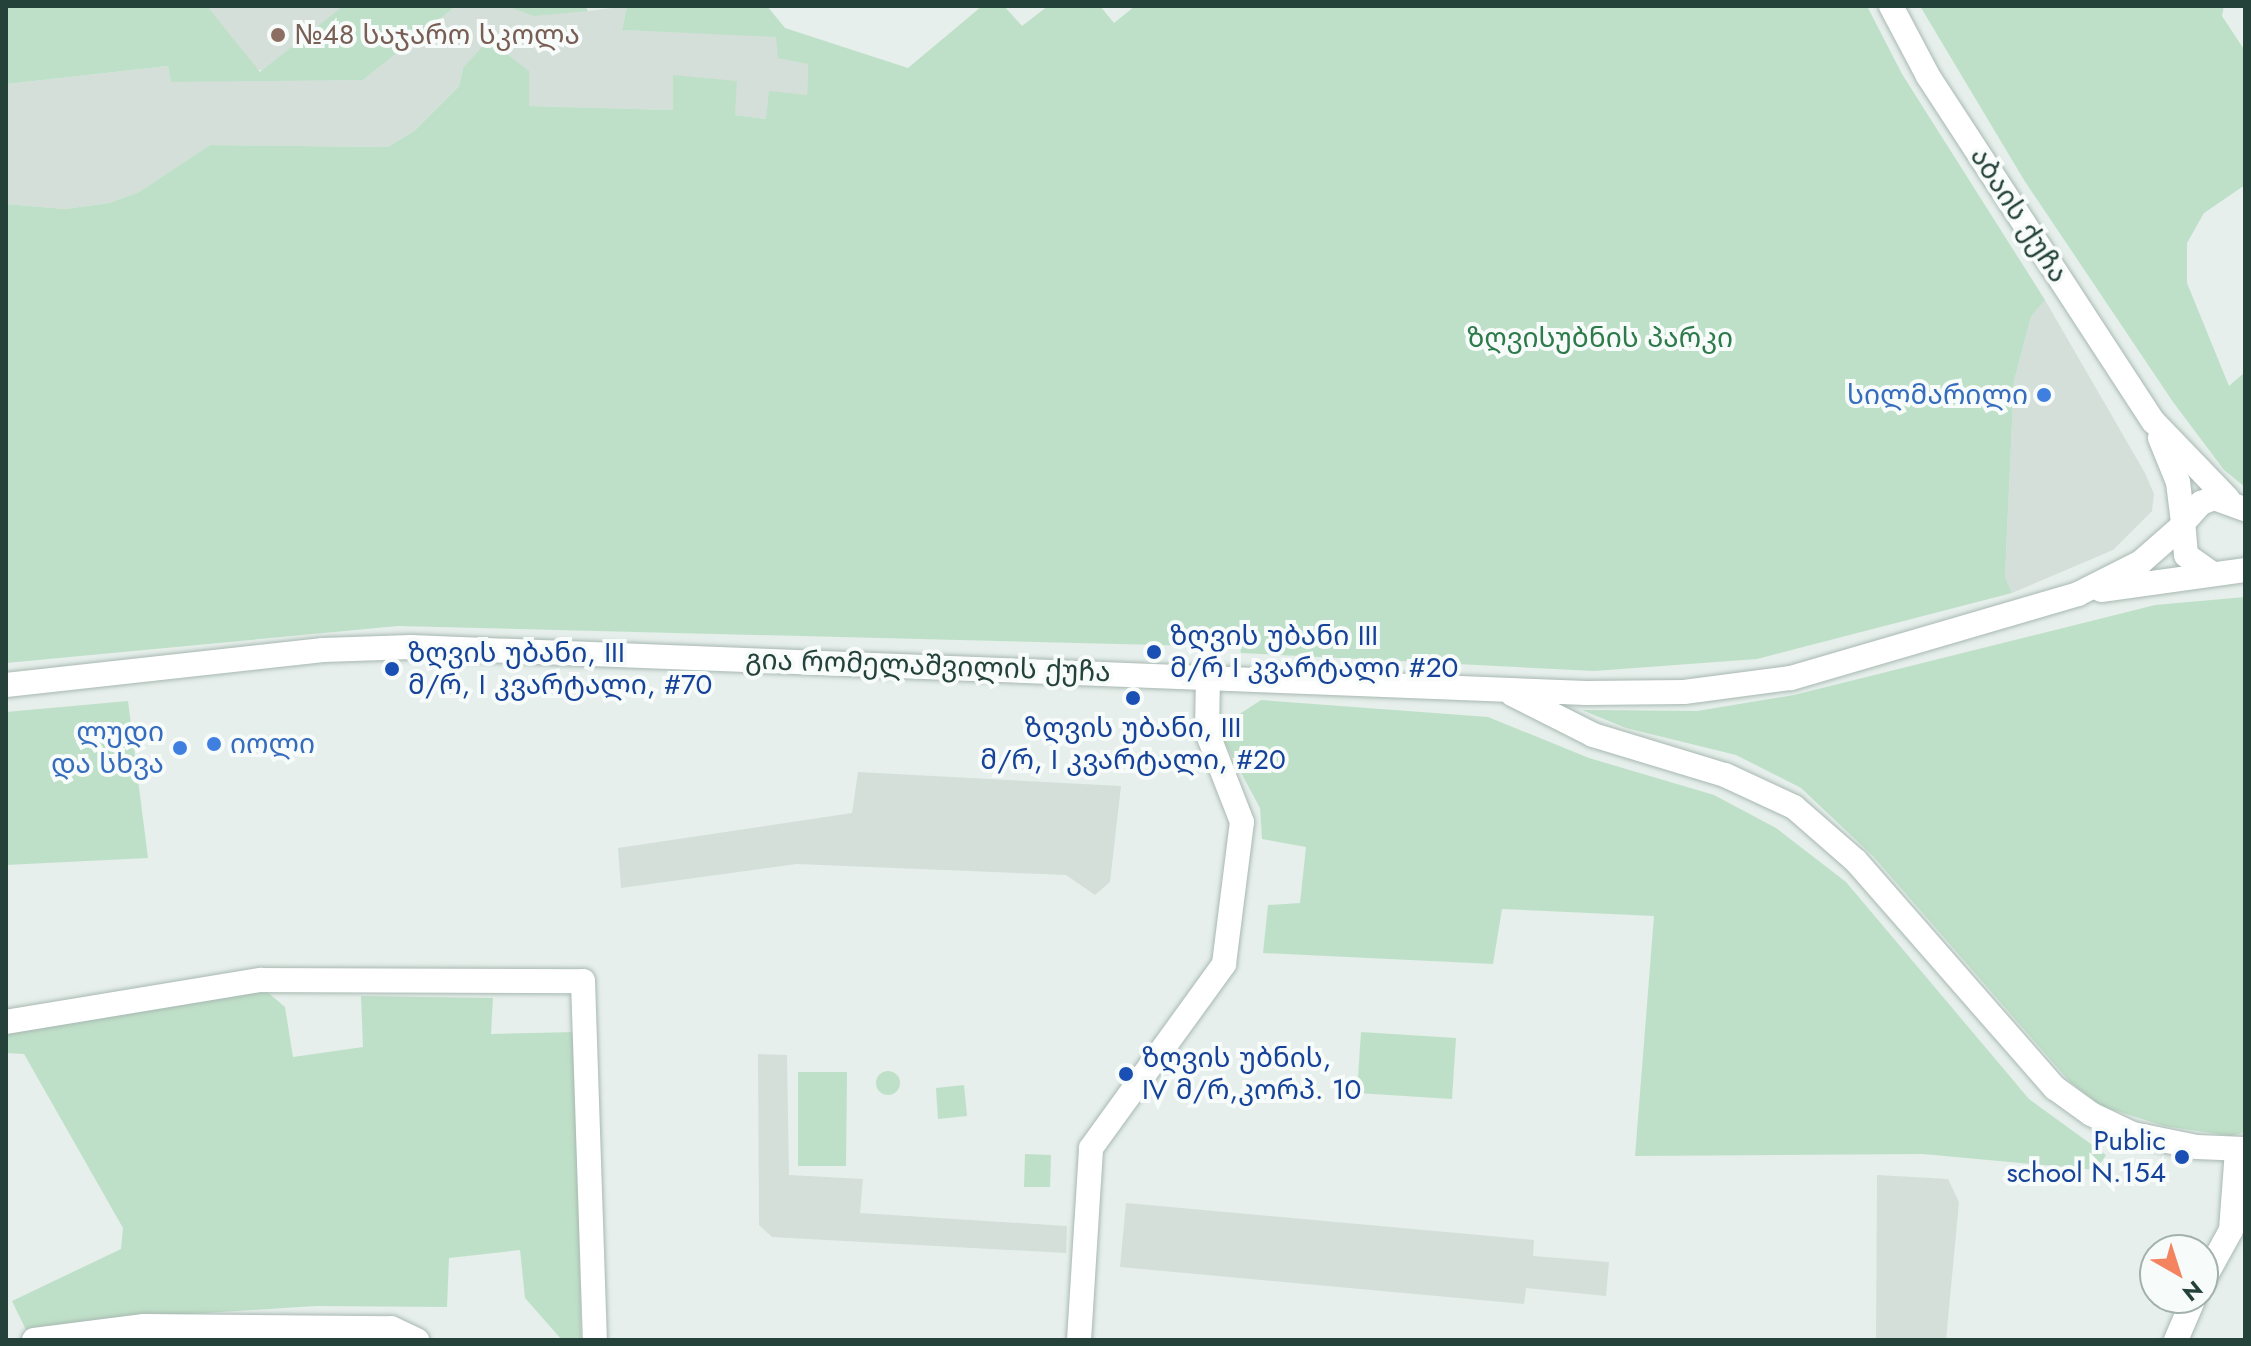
<!DOCTYPE html>
<meta charset="utf-8">
<style>
body{margin:0}
#map{position:relative;width:2251px;height:1346px;overflow:hidden;background:#e6efeb;font-family:Jost,"Noto Sans Georgian",sans-serif}
div>[style]{position:absolute}
.built>*{inset:0;background:#d4dfda}
.green>*{inset:0;background:#bfe0c8}
.round{border-radius:50%}
.roads{filter:drop-shadow(0 0 2px #a8b8b2) drop-shadow(0 0 2px #a8b8b2)}
.minor>*{height:24px;margin:-12px;padding:0 12px;transform-origin:12px;border-radius:12px;background:#fff}
.dots>*{width:22px;height:22px;translate:-50% -50%;box-sizing:border-box;border:4px solid #f7fbf9;border-radius:50%}
span{translate:-50% -50%;white-space:nowrap;text-align:center;line-height:1.15;-webkit-text-stroke:8px #f7fbf9;paint-order:stroke}
.education-label{font-size:28px;color:#785e54}
.left{translate:0 -50%;text-align:left}
.street-label{font-size:28px;color:#24423a}
.park-label{font-size:28px;color:#2d7a4b}
.shop-label{font-size:28px;color:#366cbe}
.right{translate:-100% -50%;text-align:right}
.transit-label{font-size:28px;color:#164399}
.frame{position:absolute;inset:0;border:8px solid #24423a;pointer-events:none}
.north{position:absolute;left:2139px;top:1234px;width:80px;height:80px;box-sizing:border-box;background:#f7fbf9;border:2px solid #a3b1ad;border-radius:50%;rotate:141deg;font-size:22px;font-weight:700;line-height:32px;text-align:center;color:#24423a}
.north::after{content:'';display:block;margin:auto;width:28px;height:36px;background:#f4845f;clip-path:polygon(50% 0,100% 100%,50% 72%,0 100%)}
</style>
<div id="map">
<div class="built">
<div style="clip-path:polygon(193px 6px,377px 6px,287px 78px,240px 64px)"></div>
<div style="clip-path:polygon(456px 6px,588px 11px,627px 6px,622px 30px,777px 36px,808px 64px,807px 95px,766px 119px,734px 115px,673px 76px,674px 110px,528px 106px,529px 71px,463px 68px,459px 86px,414px 131px,388px 147px,210px 145px,139px 192px,109px 203px,65px 209px,6px 204px,7px 84px,168px 66px,171px 81px,363px 80px)"></div>
<div style="clip-path:polygon(2045px 300px,2145px 473px,2154px 494px,2152px 511px,2113px 550px,2012px 593px,2005px 578px,2014px 381px,2031px 317px)"></div>
<div style="clip-path:polygon(858px 772px,1121px 786px,1110px 882px,1095px 895px,1066px 875px,797px 864px,621px 888px,618px 848px,852px 813px)"></div>
<div style="clip-path:polygon(758px 1054px,787px 1055px,789px 1175px,863px 1179px,860px 1213px,1067px 1226px,1066px 1253px,772px 1237px,759px 1225px)"></div>
<div style="clip-path:polygon(1877px 1175px,1948px 1179px,1959px 1202px,1946px 1340px,1876px 1340px)"></div>
<div style="clip-path:polygon(1126px 1203px,1534px 1240px,1533px 1256px,1609px 1262px,1606px 1296px,1526px 1288px,1524px 1304px,1120px 1267px)"></div>
</div>
<div class="green">
<div style="clip-path:polygon(6px 6px,207px 6px,260px 72px,343px 6px,456px 6px,363px 80px,171px 82px,168px 66px,7px 84px,6px 112px)"></div>
<div style="clip-path:polygon(506px 6px,585px 6px,588px 11px,534px 16px)"></div>
<div style="clip-path:polygon(627px 6px,767px 6px,785px 28px,908px 68px,982px 6px,1004px 6px,1022px 26px,1048px 6px,1100px 6px,1114px 23px,1135px 6px,1867px 6px,1902px 74px,2045px 300px,2031px 317px,2014px 381px,2005px 577px,2012px 593px,1757px 659px,1594px 671px,1241px 653px,1240px 647px,398px 626px,6px 663px,6px 204px,65px 209px,109px 203px,139px 192px,210px 145px,388px 147px,414px 131px,459px 86px,463px 68px,483px 46px,499px 48px,529px 71px,529px 106px,673px 110px,673px 75px,737px 81px,735px 115px,766px 119px,769px 91px,807px 95px,808px 64px,778px 58px,776px 37px,622px 30px)"></div>
<div style="clip-path:polygon(1920px 6px,2224px 6px,2222px 16px,2245px 51px,2245px 185px,2204px 213px,2187px 243px,2187px 283px,2229px 386px,2245px 372px,2245px 487px,2224px 470px,2173px 402px,2024px 180px)"></div>
<div style="clip-path:polygon(2245px 597px,2245px 1132px,2231px 1136px,2164px 1126px,2101px 1106px,2069px 1081px,1873px 856px,1801px 788px,1736px 755px,1626px 728px,1582px 710px,1697px 711px,1794px 695px,2155px 605px)"></div>
<div style="clip-path:polygon(1261px 700px,1488px 717px,1589px 758px,1714px 795px,1776px 828px,1846px 882px,2029px 1099px,2106px 1155px,2096px 1170px,1923px 1154px,1635px 1156px,1654px 916px,1502px 909px,1493px 964px,1263px 953px,1268px 905px,1300px 903px,1306px 847px,1262px 839px,1260px 808px,1224px 741px,1238px 715px)"></div>
<div style="clip-path:polygon(128px 701px,148px 858px,6px 865px,6px 712px)"></div>
<div style="clip-path:polygon(265px 990px,285px 1007px,293px 1057px,363px 1047px,361px 996px,493px 998px,491px 1034px,577px 1032px,581px 1340px,562px 1340px,525px 1298px,520px 1250px,449px 1258px,447px 1307px,316px 1306px,94px 1320px,26px 1330px,12px 1301px,121px 1249px,123px 1228px,24px 1054px,6px 1053px,6px 1032px)"></div>
<div style="clip-path:polygon(1361px 1032px,1456px 1038px,1452px 1099px,1357px 1093px)"></div>
<div class="round" style="left:876px;top:1071px;width:24px;height:24px"></div>
<div style="clip-path:polygon(798px 1072px,847px 1072px,846px 1166px,798px 1166px)"></div>
<div style="clip-path:polygon(964px 1085px,967px 1116px,938px 1119px,936px 1088px)"></div>
<div style="clip-path:polygon(1025px 1154px,1051px 1155px,1050px 1187px,1024px 1187px)"></div>
</div>
<div class="roads">
<div class="minor">
<div style="left:1891px;top:6px;width:79px;rotate:62.1deg"></div>
<div style="left:1928px;top:76px;width:412px;rotate:56.9deg"></div>
<div style="left:2153px;top:421px;width:108px;rotate:46.1deg"></div>
<div style="left:2160px;top:438px;width:48px;rotate:67.8deg"></div>
<div style="left:2178px;top:482px;width:41px;rotate:83deg"></div>
<div style="left:2210px;top:572px;width:29px;rotate:-145deg"></div>
<div style="left:2186px;top:555px;width:32px;rotate:-95deg"></div>
<div style="left:2183px;top:523px;width:27px;rotate:-48deg"></div>
<div style="left:2201px;top:503px;width:14px;rotate:-21deg"></div>
<div style="left:2214px;top:498px;width:33px;rotate:20deg"></div>
<div style="left:2101px;top:590px;width:145px;rotate:-7.9deg"></div>
<div style="left:6px;top:685px;width:319px;rotate:-6.3deg"></div>
<div style="left:323px;top:650px;width:88px;rotate:-2deg"></div>
<div style="left:411px;top:647px;width:1176px;rotate:2.24deg"></div>
<div style="left:1586px;top:693px;width:98px;rotate:-0.6deg"></div>
<div style="left:1684px;top:692px;width:108px;rotate:-7.5deg"></div>
<div style="left:1791px;top:678px;width:299px;rotate:-16.3deg"></div>
<div style="left:2078px;top:594px;width:71px;rotate:-26.9deg"></div>
<div style="left:2141px;top:562px;width:55px;rotate:-41.3deg"></div>
<div style="left:1512px;top:694px;width:91px;rotate:26.8deg"></div>
<div style="left:1593px;top:735px;width:138px;rotate:16.9deg"></div>
<div style="left:1725px;top:775px;width:76px;rotate:24.9deg"></div>
<div style="left:1794px;top:807px;width:82px;rotate:41.1deg"></div>
<div style="left:1856px;top:861px;width:302px;rotate:48.8deg"></div>
<div style="left:2055px;top:1088px;width:44px;rotate:35.8deg"></div>
<div style="left:2091px;top:1114px;width:47px;rotate:25.5deg"></div>
<div style="left:2133px;top:1134px;width:65px;rotate:11.5deg"></div>
<div style="left:2197px;top:1147px;width:48px;rotate:2.4deg"></div>
<div style="left:6px;top:1022px;width:258px;rotate:-9.4deg"></div>
<div style="left:261px;top:980px;width:322px;rotate:0.2deg"></div>
<div style="left:583px;top:981px;width:359px;rotate:88.1deg"></div>
<div style="left:2203px;top:1281px;width:58px;rotate:-61.2deg"></div>
<div style="left:2231px;top:1230px;width:79px;rotate:-85.7deg"></div>
<div style="left:34px;top:1340px;width:111px;rotate:-7.3deg"></div>
<div style="left:144px;top:1326px;width:247px;rotate:0.5deg"></div>
<div style="left:391px;top:1328px;width:29px;rotate:25deg"></div>
<div style="left:1079px;top:1340px;width:192px;rotate:-86.4deg"></div>
<div style="left:1091px;top:1148px;width:227px;rotate:-54.1deg"></div>
<div style="left:1224px;top:964px;width:143px;rotate:-82.8deg"></div>
<div style="left:1242px;top:822px;width:97px;rotate:-111.3deg"></div>
<div style="left:1207px;top:732px;width:58px;rotate:-89deg"></div>
<div style="left:2176px;top:1340px;width:46px;rotate:-66.8deg"></div>
</div>
</div>
<div class="dots">
<div style="left:278px;top:35px;background:#8d6e63"></div>
<div style="left:2044px;top:395px;background:#3f7fe0"></div>
<div style="left:1154px;top:652px;background:#1a4fb4"></div>
<div style="left:392px;top:669px;background:#1a4fb4"></div>
<div style="left:1133px;top:698px;background:#1a4fb4"></div>
<div style="left:214px;top:744px;background:#3f7fe0"></div>
<div style="left:180px;top:748px;background:#3f7fe0"></div>
<div style="left:1126px;top:1074px;background:#1a4fb4"></div>
<div style="left:2182px;top:1157px;background:#1a4fb4"></div>
</div>
<div class="education-label">
<span class="left" style="left:294px;top:35px">№48 საჯარო სკოლა</span>
</div>
<div class="street-label">
<span style="left:2019px;top:215px;rotate:57deg">აბაის ქუჩა</span>
<span style="left:928px;top:666px;rotate:2deg">გია რომელაშვილის ქუჩა</span>
</div>
<div class="park-label">
<span style="left:1600px;top:338px">ზღვისუბნის პარკი</span>
</div>
<div class="shop-label">
<span class="right" style="left:2028px;top:395px">სილმარილი</span>
<span class="right" style="left:164px;top:748px">ლუდი<br>და სხვა</span>
<span class="left" style="left:230px;top:744px">იოლი</span>
</div>
<div class="transit-label">
<span class="left" style="left:1170px;top:652px">ზღვის უბანი III<br>მ/რ I კვარტალი #20</span>
<span class="left" style="left:408px;top:669px">ზღვის უბანი, III<br>მ/რ, I კვარტალი, #70</span>
<span style="left:1133px;top:744px">ზღვის უბანი, III<br>მ/რ, I კვარტალი, #20</span>
<span class="left" style="left:1142px;top:1074px">ზღვის უბნის,<br>IV მ/რ,კორპ. 10</span>
<span class="right" style="left:2166px;top:1157px">Public<br>school N.154</span>
</div>
<div class="frame"></div>
<div class="north">N</div>
</div>
